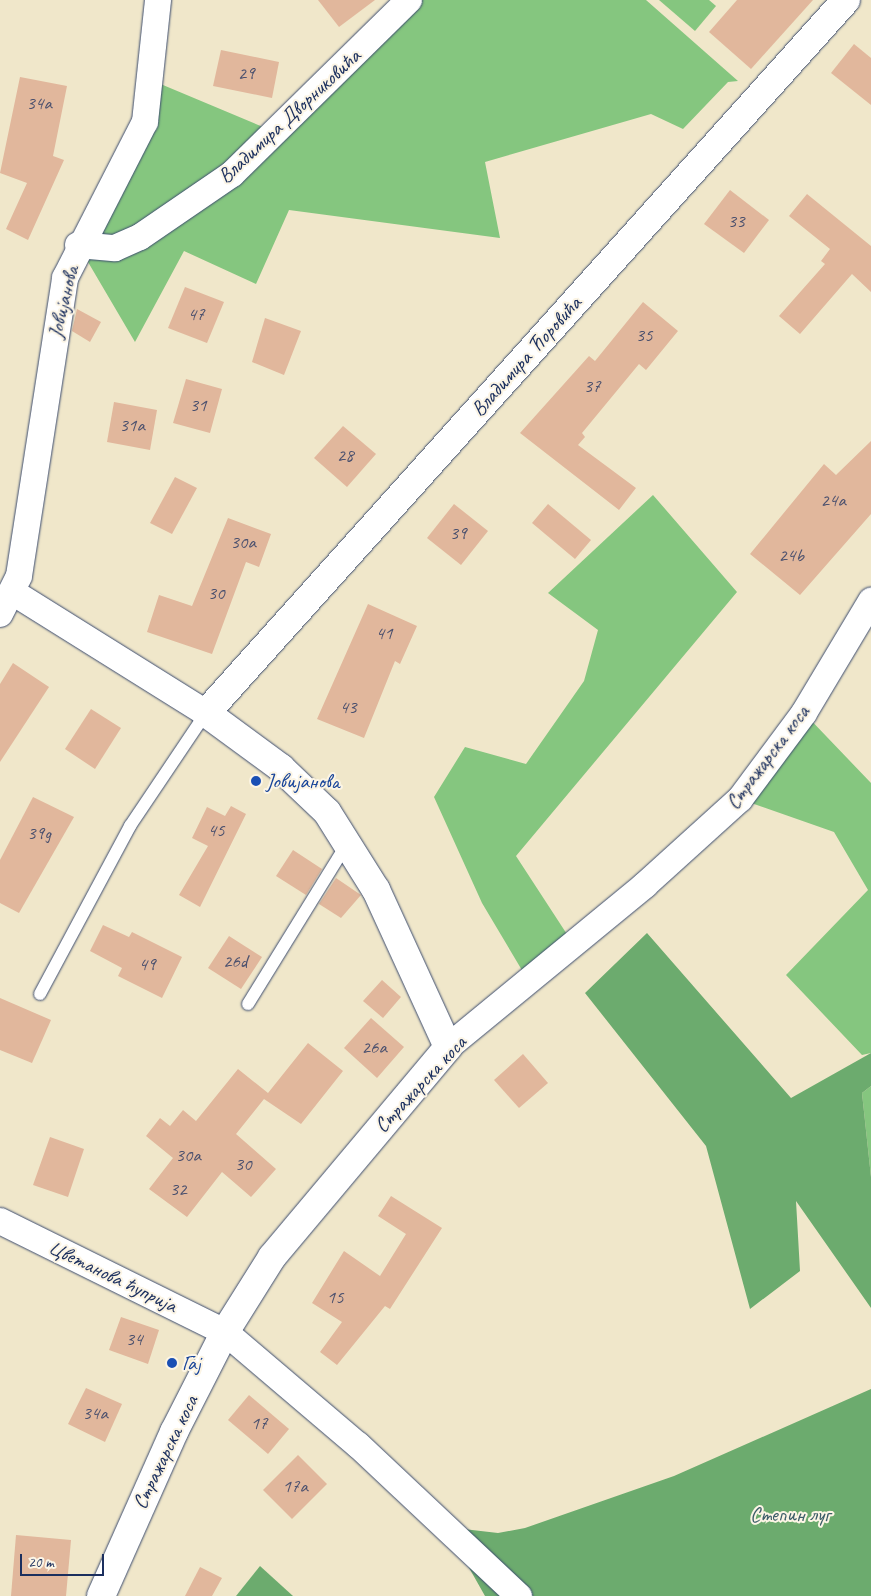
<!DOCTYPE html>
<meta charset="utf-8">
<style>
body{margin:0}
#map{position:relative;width:871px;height:1596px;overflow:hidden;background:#f0e7ca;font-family:Caveat,sans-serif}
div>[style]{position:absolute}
.green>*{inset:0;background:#85c67f}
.forest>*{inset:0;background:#6cab6e}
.building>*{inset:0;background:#e1b79c}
.roads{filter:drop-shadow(0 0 1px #3b4b6e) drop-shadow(0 0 1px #3b4b6e)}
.lane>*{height:12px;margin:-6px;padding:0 6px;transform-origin:6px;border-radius:6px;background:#fff}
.street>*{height:26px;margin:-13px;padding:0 13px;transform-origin:13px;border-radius:13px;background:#fff}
.secondary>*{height:28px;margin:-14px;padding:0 14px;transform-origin:14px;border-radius:14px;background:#fff}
.dots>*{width:14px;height:14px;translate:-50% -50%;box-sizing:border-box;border:2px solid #fcf5e5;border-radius:50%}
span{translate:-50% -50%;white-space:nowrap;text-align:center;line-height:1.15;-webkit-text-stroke:4px #fcf5e5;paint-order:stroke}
.number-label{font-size:19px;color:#4c516e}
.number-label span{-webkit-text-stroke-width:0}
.street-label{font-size:21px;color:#1b2f5e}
.transit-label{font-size:21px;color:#164399}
.left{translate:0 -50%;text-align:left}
.park-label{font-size:21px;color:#3b5c68}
.scale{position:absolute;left:20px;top:1554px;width:84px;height:22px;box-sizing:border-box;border:2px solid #1b2f5e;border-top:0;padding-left:6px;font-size:15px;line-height:18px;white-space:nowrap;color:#1b2f5e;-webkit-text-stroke:4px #fcf5e5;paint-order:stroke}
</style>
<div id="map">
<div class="green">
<div style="clip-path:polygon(408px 0,646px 0,738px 81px,728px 82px,683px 129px,651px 114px,485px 162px,500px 238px,289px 210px,256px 284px,184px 251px,135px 342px,78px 245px,151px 80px,275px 132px)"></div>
<div style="clip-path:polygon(659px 0,709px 0,716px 6px,695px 31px)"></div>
<div style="clip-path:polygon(653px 495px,737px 592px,516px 856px,574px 945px,529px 982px,482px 903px,434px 797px,465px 747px,526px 764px,584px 681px,598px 630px,548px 593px)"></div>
<div style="clip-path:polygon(804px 713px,871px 783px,871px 1053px,862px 1055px,786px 975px,868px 890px,834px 832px,740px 799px)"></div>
<div style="clip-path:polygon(871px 1086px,871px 1177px,862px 1093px)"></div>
</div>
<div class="forest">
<div style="clip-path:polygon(647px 933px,791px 1098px,871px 1053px,871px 1086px,862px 1093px,871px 1177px,871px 1308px,796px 1201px,800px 1271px,750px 1309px,706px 1146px,585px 993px)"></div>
<div style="clip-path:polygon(871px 1389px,871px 1596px,485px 1596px,446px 1527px,498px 1533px,525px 1528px,674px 1476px)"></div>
<div style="clip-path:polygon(260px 1566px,293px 1596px,236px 1596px)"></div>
</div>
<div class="building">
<div style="clip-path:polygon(318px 0,375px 0,339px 27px)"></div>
<div style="clip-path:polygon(737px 0,813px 0,751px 69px,709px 32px)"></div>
<div style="clip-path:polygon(854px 44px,871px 58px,871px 105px,831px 73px)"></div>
<div style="clip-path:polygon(221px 50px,279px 62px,272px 98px,213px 86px)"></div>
<div style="clip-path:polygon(20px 77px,67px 86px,53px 156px,64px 160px,28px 240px,6px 229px,27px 183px,0 173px)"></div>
<div style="clip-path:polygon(730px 190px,769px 220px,744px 253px,704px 224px)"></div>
<div style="clip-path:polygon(807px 194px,871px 246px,871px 292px,852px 274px,800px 334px,779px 316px,825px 264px,821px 261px,830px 249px,789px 216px)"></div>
<div style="clip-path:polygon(185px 287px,224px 302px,207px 343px,168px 328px)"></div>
<div style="clip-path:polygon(643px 302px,678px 331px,646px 370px,639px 364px,582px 433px,585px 437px,578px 445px,636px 488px,619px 510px,520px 433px,589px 356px,595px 361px)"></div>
<div style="clip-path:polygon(77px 309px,101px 322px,90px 342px,72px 331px)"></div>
<div style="clip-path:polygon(265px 318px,301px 331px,284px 375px,252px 362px)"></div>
<div style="clip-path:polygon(186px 379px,222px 389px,210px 433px,173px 423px)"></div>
<div style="clip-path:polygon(114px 402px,157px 410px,150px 450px,107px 442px)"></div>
<div style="clip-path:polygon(343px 426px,376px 454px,347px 487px,314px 458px)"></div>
<div style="clip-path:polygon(871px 441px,871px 514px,800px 595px,750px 554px,824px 464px,836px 475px)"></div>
<div style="clip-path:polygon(175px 477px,197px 488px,172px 534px,150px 523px)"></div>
<div style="clip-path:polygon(454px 504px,488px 531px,461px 565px,427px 538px)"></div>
<div style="clip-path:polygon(548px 504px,591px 540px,575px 559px,532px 523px)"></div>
<div style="clip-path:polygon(228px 518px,271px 534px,259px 567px,246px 562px,212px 654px,147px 632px,159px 595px,192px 606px)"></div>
<div style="clip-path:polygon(368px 604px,417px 626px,400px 664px,395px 661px,364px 738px,317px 719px)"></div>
<div style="clip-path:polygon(13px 663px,49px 687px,0 762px,0 684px)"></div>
<div style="clip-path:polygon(91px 709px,121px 728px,95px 769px,65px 749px)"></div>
<div style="clip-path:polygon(33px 797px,74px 817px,19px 913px,0 903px,0 860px)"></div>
<div style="clip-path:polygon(231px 806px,246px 814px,200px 907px,179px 895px,208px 846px,192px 838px,207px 807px,225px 816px)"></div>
<div style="clip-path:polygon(293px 850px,322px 869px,306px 895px,276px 876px)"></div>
<div style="clip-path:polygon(336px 878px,361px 895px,341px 918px,319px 904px)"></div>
<div style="clip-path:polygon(103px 925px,129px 937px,132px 932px,182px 957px,162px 998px,118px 976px,122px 968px,90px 951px)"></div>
<div style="clip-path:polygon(229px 936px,262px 957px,241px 989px,208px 968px)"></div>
<div style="clip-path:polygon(382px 980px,401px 997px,383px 1018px,363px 1001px)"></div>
<div style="clip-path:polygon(0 998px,51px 1020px,32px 1063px,0 1050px)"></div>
<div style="clip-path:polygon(371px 1018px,404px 1047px,377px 1078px,344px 1048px)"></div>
<div style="clip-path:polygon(308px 1043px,343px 1071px,301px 1124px,264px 1099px,236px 1134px,276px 1169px,251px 1197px,222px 1172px,187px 1217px,149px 1189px,173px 1158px,146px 1136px,160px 1118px,170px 1126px,183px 1110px,196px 1121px,238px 1069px,268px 1093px)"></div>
<div style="clip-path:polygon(523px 1054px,548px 1083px,519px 1108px,494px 1080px)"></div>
<div style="clip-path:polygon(50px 1137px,84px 1149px,68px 1197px,33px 1185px)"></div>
<div style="clip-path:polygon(391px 1196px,442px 1228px,390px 1309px,385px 1306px,337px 1365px,320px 1352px,342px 1322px,312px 1303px,344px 1251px,380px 1276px,406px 1234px,378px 1216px)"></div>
<div style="clip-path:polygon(121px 1317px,159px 1330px,148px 1364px,109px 1350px)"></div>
<div style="clip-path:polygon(86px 1388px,122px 1404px,105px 1442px,68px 1424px)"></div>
<div style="clip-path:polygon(249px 1395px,289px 1429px,268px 1454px,228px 1420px)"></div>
<div style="clip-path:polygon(298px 1455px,327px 1484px,292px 1519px,263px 1490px)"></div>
<div style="clip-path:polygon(16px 1535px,71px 1540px,66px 1596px,11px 1596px)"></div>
<div style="clip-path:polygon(200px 1567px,222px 1578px,212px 1596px,185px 1596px)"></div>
</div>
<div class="roads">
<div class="lane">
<div style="left:40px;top:994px;width:191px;rotate:-61.8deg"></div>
<div style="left:130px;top:826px;width:136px;rotate:-56.1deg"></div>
<div style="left:248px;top:1004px;width:188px;rotate:-58.3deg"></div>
</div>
<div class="street">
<div style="left:78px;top:245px;width:37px;rotate:5deg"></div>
<div style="left:115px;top:248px;width:27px;rotate:-24deg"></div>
<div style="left:140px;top:237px;width:112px;rotate:-34.4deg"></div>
<div style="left:232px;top:174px;width:248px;rotate:-44.5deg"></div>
<div style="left:14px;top:593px;width:226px;rotate:32deg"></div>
<div style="left:0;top:614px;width:42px;rotate:-63.4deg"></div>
<div style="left:19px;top:576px;width:302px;rotate:-81.2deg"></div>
<div style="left:65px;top:278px;width:175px;rotate:-62.9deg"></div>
<div style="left:145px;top:122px;width:123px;rotate:-83.9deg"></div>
<div style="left:448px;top:1047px;width:255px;rotate:-39.4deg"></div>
<div style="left:645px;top:885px;width:128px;rotate:-42.2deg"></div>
<div style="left:740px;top:799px;width:107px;rotate:-53.3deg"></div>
<div style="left:804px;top:713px;width:131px;rotate:-59.1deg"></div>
<div style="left:0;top:1221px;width:251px;rotate:26.3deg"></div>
<div style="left:225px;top:1332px;width:175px;rotate:40.4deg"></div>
<div style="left:358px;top:1445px;width:221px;rotate:43.2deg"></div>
</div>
<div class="secondary">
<div style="left:101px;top:1596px;width:180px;rotate:-66deg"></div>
<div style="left:174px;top:1432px;width:112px;rotate:-63deg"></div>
<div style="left:225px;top:1332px;width:89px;rotate:-57.9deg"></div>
<div style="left:272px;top:1257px;width:274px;rotate:-50deg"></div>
<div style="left:448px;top:1047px;width:173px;rotate:-114.6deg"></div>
<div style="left:376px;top:890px;width:92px;rotate:-122.1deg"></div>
<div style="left:327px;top:812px;width:64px;rotate:-136.3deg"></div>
<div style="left:281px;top:768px;width:93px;rotate:-143.7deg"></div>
<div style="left:206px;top:713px;width:958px;rotate:-48.09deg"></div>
</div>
</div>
<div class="dots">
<div style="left:256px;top:781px;background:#1a4fb4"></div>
<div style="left:172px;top:1363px;background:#1a4fb4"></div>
</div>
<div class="number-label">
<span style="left:246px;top:74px">29</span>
<span style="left:39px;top:104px">34a</span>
<span style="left:736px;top:222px">33</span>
<span style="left:196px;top:315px">47</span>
<span style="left:644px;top:336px">35</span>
<span style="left:592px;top:387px">37</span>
<span style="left:198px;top:406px">31</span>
<span style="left:132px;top:426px">31a</span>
<span style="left:345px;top:456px">28</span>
<span style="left:833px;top:501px">24a</span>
<span style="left:458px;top:534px">39</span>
<span style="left:243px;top:543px">30a</span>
<span style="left:791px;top:556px">24b</span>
<span style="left:216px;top:594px">30</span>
<span style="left:384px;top:634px">41</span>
<span style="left:348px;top:708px">43</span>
<span style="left:216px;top:831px">45</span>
<span style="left:39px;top:834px">39g</span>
<span style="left:235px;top:962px">26d</span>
<span style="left:147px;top:965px">49</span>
<span style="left:374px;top:1048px">26a</span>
<span style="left:188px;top:1156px">30a</span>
<span style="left:243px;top:1165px">30</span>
<span style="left:178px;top:1190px">32</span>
<span style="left:335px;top:1298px">15</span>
<span style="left:134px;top:1340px">34</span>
<span style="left:95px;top:1414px">34a</span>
<span style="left:259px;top:1424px">17</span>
<span style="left:295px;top:1487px">17a</span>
</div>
<div class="street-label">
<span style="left:289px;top:116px;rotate:-43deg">Владимира Дворниковића</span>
<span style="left:63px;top:302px;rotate:-77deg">Јовијанова</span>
<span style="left:526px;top:356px;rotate:-48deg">Владимира Ћоровића</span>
<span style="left:767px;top:757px;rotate:-53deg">Стражарска коса</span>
<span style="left:420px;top:1084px;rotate:-47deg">Стражарска коса</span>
<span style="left:113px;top:1276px;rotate:26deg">Цветанова ћуприја</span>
<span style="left:165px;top:1452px;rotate:-64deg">Стражарска коса</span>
</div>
<div class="transit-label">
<span class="left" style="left:266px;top:781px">Јовијанова</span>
<span class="left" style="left:182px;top:1363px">Гај</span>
</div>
<div class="park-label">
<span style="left:790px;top:1514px">Степин луг</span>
</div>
<div class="scale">20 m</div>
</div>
